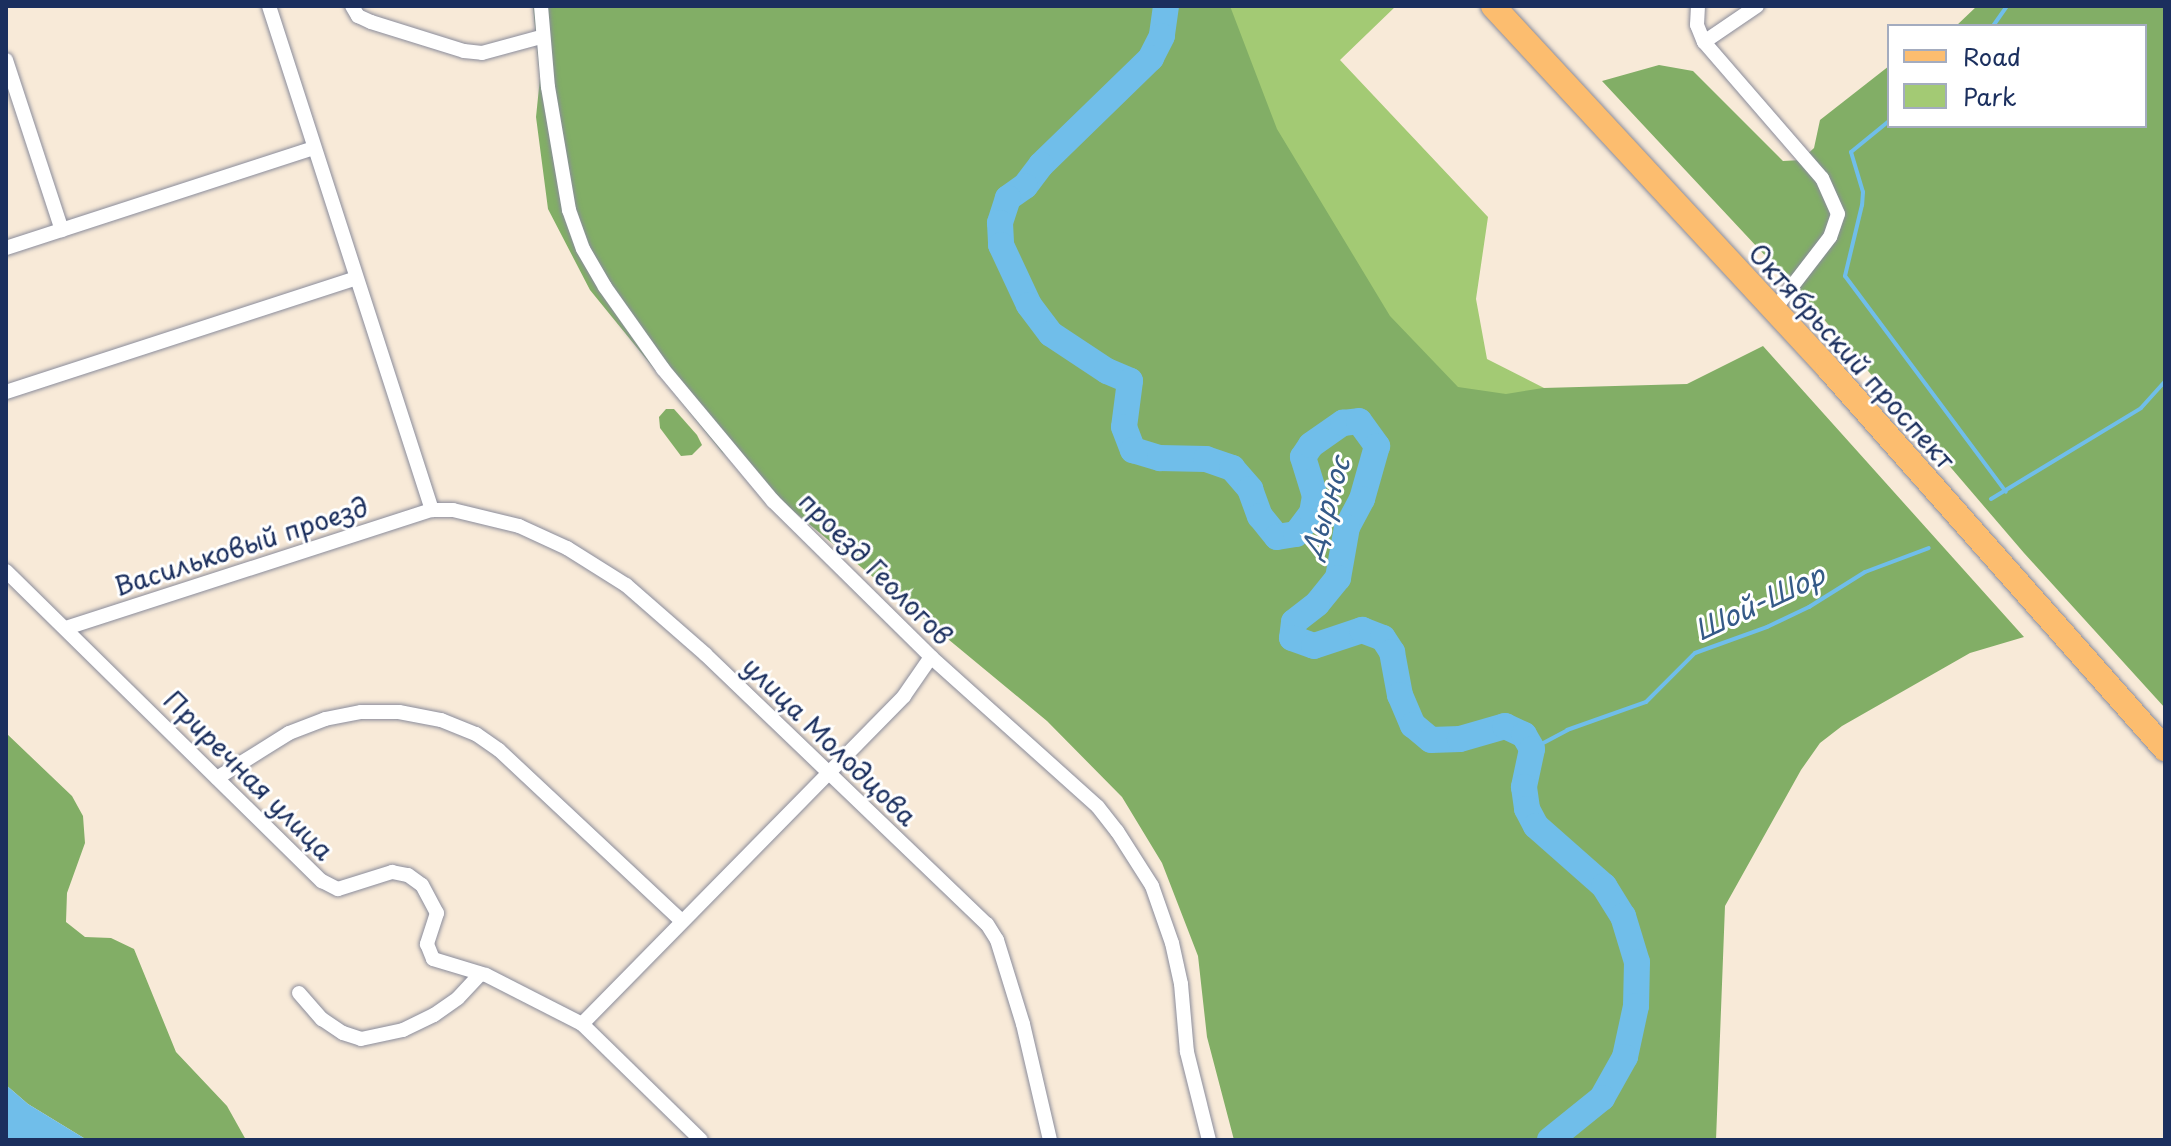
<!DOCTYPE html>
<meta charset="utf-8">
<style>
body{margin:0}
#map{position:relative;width:2171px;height:1146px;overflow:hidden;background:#f8ead8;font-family:"Playpen Sans",sans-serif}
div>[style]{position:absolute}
.green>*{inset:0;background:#a3ca74}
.forest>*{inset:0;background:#82ae66}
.water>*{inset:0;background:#70beea}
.stream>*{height:4px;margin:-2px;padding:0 2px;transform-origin:2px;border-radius:2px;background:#70beea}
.river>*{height:26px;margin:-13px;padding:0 13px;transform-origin:13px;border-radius:13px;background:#70beea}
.roads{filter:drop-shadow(0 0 2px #8a8c9b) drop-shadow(0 0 2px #8a8c9b)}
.street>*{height:14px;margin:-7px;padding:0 7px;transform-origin:7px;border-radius:7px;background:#fff}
.primary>*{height:24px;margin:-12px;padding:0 12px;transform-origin:12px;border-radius:12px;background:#fcbd6f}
span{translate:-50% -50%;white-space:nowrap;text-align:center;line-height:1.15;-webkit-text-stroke:6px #fff;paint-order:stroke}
.street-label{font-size:26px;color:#1b2f5e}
.water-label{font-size:28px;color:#355a88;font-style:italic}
.frame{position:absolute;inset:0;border:8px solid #1b2f5e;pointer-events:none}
.legend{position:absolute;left:1887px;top:24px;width:260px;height:104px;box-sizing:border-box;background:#fff;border:2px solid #a4acbf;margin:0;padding:10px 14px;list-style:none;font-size:24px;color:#1b2f5e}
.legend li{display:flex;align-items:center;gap:16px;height:40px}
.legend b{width:40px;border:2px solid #a4acbf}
</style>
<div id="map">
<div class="green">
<div style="clip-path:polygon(1226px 6px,1396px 6px,1340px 60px,1488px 217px,1476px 299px,1487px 359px,1548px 390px,1507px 398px,1457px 391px,1387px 318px,1274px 131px)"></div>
</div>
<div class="forest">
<div style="clip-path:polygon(533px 6px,1230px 6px,1277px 129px,1390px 316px,1458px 387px,1506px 394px,1543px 388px,1687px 384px,1763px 346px,2024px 637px,1970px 653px,1842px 726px,1820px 743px,1801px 770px,1725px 906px,1716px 1140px,1234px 1140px,1207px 1037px,1198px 956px,1162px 863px,1122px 797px,1047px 721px,722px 452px,590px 290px,548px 209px,536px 117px,540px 78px)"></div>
<div style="clip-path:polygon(1977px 6px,2165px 6px,2165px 708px,2024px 553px,1815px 309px,1602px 81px,1659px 65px,1693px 71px,1783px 161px,1801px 160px,1814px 148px,1820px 120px,1889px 66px,1889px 126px,2145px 126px,2145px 26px,1956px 26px)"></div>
<div style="clip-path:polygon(666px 409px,674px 409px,697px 435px,702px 445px,692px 455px,681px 456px,660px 428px,659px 417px)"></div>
<div style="clip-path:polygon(6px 733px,72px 796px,83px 816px,85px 843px,67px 893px,66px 922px,85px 937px,111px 938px,134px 949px,176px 1052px,227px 1106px,246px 1140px,87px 1140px,28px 1104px,6px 1085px)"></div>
</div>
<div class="water">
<div style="clip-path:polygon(6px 1085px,28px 1104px,87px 1140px,6px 1140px)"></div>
</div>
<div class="stream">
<div style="left:1993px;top:26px;width:24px;rotate:-55deg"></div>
<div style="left:1889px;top:121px;width:49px;rotate:140.8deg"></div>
<div style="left:1851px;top:152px;width:42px;rotate:73.3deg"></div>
<div style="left:1863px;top:192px;width:13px;rotate:94deg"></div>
<div style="left:1862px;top:205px;width:73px;rotate:103.5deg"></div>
<div style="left:1845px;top:276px;width:269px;rotate:53.3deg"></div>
<div style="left:1991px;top:499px;width:175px;rotate:-31.2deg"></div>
<div style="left:2141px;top:408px;width:36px;rotate:-48deg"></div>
<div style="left:1532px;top:749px;width:40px;rotate:-28deg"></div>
<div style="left:1567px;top:730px;width:84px;rotate:-19.5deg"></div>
<div style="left:1646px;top:702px;width:69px;rotate:-45deg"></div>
<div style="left:1695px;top:653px;width:77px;rotate:-19.9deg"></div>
<div style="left:1767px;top:627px;width:47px;rotate:-25.5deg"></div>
<div style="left:1809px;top:607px;width:66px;rotate:-32deg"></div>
<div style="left:1865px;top:572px;width:68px;rotate:-20.6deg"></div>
</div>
<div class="river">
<div style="left:1166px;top:6px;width:30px;rotate:98deg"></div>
<div style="left:1162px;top:36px;width:25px;rotate:117deg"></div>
<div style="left:1151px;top:58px;width:153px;rotate:135.8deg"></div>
<div style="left:1041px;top:165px;width:26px;rotate:127deg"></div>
<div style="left:1025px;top:186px;width:21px;rotate:145deg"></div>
<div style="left:1008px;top:198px;width:26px;rotate:108deg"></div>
<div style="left:1000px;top:223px;width:22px;rotate:87deg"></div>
<div style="left:1001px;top:245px;width:66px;rotate:65deg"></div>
<div style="left:1029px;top:305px;width:36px;rotate:53deg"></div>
<div style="left:1051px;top:334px;width:67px;rotate:33.5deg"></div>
<div style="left:1107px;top:371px;width:25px;rotate:23deg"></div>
<div style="left:1130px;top:381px;width:46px;rotate:97.4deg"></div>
<div style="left:1124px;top:427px;width:25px;rotate:69deg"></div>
<div style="left:1133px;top:450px;width:28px;rotate:17deg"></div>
<div style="left:1160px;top:458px;width:46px;rotate:1.2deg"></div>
<div style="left:1206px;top:459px;width:28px;rotate:19deg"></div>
<div style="left:1232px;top:468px;width:28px;rotate:49deg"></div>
<div style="left:1250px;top:489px;width:29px;rotate:70deg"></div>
<div style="left:1260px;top:516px;width:27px;rotate:51deg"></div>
<div style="left:1277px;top:537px;width:19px;rotate:-9deg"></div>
<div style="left:1296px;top:534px;width:26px;rotate:-53deg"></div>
<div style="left:1312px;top:513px;width:17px;rotate:-80deg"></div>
<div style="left:1315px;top:496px;width:41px;rotate:-107.1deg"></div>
<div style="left:1303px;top:457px;width:14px;rotate:-56deg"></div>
<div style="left:1311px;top:445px;width:39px;rotate:-35deg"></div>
<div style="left:1343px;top:423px;width:16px;rotate:-7deg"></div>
<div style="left:1359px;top:421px;width:31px;rotate:54deg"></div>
<div style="left:1377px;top:446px;width:55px;rotate:105.8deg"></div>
<div style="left:1362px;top:499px;width:32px;rotate:118deg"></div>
<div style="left:1347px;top:527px;width:52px;rotate:100deg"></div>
<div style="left:1338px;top:578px;width:33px;rotate:129deg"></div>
<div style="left:1317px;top:604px;width:29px;rotate:142deg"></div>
<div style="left:1294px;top:622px;width:16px;rotate:97deg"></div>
<div style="left:1292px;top:638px;width:23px;rotate:20deg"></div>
<div style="left:1314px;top:646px;width:51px;rotate:-18.4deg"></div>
<div style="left:1362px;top:630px;width:22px;rotate:21deg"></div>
<div style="left:1383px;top:638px;width:17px;rotate:57deg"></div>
<div style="left:1392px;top:652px;width:44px;rotate:79.5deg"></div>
<div style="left:1400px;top:695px;width:33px;rotate:67deg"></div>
<div style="left:1413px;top:725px;width:23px;rotate:40deg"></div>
<div style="left:1431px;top:740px;width:29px;rotate:-2deg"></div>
<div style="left:1460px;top:739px;width:47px;rotate:-16.1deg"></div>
<div style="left:1505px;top:726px;width:21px;rotate:25deg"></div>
<div style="left:1524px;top:735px;width:16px;rotate:60deg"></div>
<div style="left:1532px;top:749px;width:39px;rotate:102deg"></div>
<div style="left:1524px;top:787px;width:22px;rotate:82deg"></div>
<div style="left:1527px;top:809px;width:19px;rotate:62deg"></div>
<div style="left:1536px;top:826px;width:91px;rotate:41.4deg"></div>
<div style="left:1604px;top:886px;width:36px;rotate:58deg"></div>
<div style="left:1623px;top:916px;width:48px;rotate:73.1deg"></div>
<div style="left:1637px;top:962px;width:44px;rotate:91.3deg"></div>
<div style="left:1636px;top:1006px;width:52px;rotate:102.2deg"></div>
<div style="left:1625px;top:1057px;width:47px;rotate:119.3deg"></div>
<div style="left:1602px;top:1098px;width:67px;rotate:141.1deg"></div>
</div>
<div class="roads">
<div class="street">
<div style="left:269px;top:6px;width:530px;rotate:72.08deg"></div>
<div style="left:352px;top:6px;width:12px;rotate:59deg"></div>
<div style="left:358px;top:16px;width:14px;rotate:25deg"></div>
<div style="left:371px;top:22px;width:97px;rotate:17.3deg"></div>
<div style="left:464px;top:51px;width:18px;rotate:6deg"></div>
<div style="left:482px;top:53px;width:61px;rotate:-15.2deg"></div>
<div style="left:541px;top:6px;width:81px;rotate:85.1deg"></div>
<div style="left:548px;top:87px;width:125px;rotate:80.3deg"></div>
<div style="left:569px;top:210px;width:41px;rotate:70.3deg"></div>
<div style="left:583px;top:249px;width:44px;rotate:59.9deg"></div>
<div style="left:605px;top:287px;width:100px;rotate:54.7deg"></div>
<div style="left:663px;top:369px;width:172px;rotate:50.2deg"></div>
<div style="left:773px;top:501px;width:222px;rotate:44.6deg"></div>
<div style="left:931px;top:657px;width:224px;rotate:41.9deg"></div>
<div style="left:1098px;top:807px;width:31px;rotate:52deg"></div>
<div style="left:1117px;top:831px;width:65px;rotate:57.5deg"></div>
<div style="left:1152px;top:886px;width:60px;rotate:70.7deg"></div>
<div style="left:1172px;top:943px;width:42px;rotate:77.6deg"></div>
<div style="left:1181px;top:984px;width:68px;rotate:85deg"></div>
<div style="left:1187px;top:1052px;width:91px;rotate:76deg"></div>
<div style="left:1698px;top:6px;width:19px;rotate:93deg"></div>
<div style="left:1697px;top:25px;width:18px;rotate:68deg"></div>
<div style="left:1704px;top:42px;width:180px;rotate:49.1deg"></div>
<div style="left:1822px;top:178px;width:39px;rotate:66deg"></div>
<div style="left:1838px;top:214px;width:24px;rotate:109deg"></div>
<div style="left:1830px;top:237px;width:93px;rotate:127.6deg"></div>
<div style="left:1704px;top:42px;width:64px;rotate:-34.2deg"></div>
<div style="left:6px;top:60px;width:179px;rotate:71.8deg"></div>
<div style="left:6px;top:248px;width:324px;rotate:-18deg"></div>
<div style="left:6px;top:392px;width:368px;rotate:-18deg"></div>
<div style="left:6px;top:571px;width:443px;rotate:44.5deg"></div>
<div style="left:322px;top:881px;width:18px;rotate:27deg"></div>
<div style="left:338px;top:889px;width:57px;rotate:-17.5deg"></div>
<div style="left:392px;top:872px;width:16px;rotate:11deg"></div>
<div style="left:408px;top:875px;width:17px;rotate:36deg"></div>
<div style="left:422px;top:885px;width:32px;rotate:62deg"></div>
<div style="left:437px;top:913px;width:33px;rotate:108deg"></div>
<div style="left:427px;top:944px;width:16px;rotate:68deg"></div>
<div style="left:433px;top:959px;width:55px;rotate:16.8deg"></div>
<div style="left:486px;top:975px;width:108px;rotate:27deg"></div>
<div style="left:582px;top:1024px;width:166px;rotate:44.3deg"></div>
<div style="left:66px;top:628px;width:385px;rotate:-17.9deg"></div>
<div style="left:432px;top:510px;width:21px"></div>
<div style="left:453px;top:510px;width:68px;rotate:13.6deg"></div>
<div style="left:519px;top:526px;width:53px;rotate:24.6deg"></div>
<div style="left:567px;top:548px;width:70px;rotate:32.1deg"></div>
<div style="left:626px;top:585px;width:105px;rotate:41.1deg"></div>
<div style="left:705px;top:654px;width:390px;rotate:43.8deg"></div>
<div style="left:987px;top:924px;width:19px;rotate:58deg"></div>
<div style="left:997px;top:940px;width:88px;rotate:72.8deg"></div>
<div style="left:1023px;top:1024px;width:119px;rotate:76.9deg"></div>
<div style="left:217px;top:778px;width:85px;rotate:-32deg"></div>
<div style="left:289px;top:733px;width:39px;rotate:-21deg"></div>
<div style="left:325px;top:719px;width:37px;rotate:-11deg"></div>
<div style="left:361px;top:712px;width:38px"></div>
<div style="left:399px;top:712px;width:43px;rotate:10.8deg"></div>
<div style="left:441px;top:720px;width:38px;rotate:22deg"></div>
<div style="left:476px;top:734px;width:28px;rotate:35deg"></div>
<div style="left:499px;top:750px;width:250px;rotate:43.1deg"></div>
<div style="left:299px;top:993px;width:35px;rotate:49deg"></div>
<div style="left:322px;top:1019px;width:25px;rotate:34deg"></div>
<div style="left:343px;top:1033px;width:19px;rotate:18deg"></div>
<div style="left:361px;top:1039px;width:43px;rotate:-12.1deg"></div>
<div style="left:403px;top:1030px;width:34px;rotate:-26deg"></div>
<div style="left:434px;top:1015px;width:29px;rotate:-35deg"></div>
<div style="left:458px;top:998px;width:33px;rotate:-47deg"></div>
<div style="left:582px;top:1024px;width:460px;rotate:-45.5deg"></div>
<div style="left:904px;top:696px;width:47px;rotate:-55.3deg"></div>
</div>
<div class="primary">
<div style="left:1493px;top:6px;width:493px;rotate:47.2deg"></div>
<div style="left:1828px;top:368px;width:509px;rotate:48.51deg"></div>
</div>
</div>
<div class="street-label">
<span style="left:1852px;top:356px;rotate:48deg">Октябрьский проспект</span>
<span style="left:241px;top:546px;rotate:-18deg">Васильковый проезд</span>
<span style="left:876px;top:568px;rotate:45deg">проезд Геологов</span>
<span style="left:830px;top:741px;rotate:44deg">улица Молодцова</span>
<span style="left:249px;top:775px;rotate:45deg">Приречная улица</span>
</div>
<div class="water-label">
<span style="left:1325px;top:507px;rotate:-73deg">Дырнос</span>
<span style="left:1759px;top:602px;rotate:-25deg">Шой-Шор</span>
</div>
<div class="frame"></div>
<ul class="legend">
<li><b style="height:10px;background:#fcbd6f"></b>Road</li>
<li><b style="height:22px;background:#a3ca74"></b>Park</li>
</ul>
</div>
